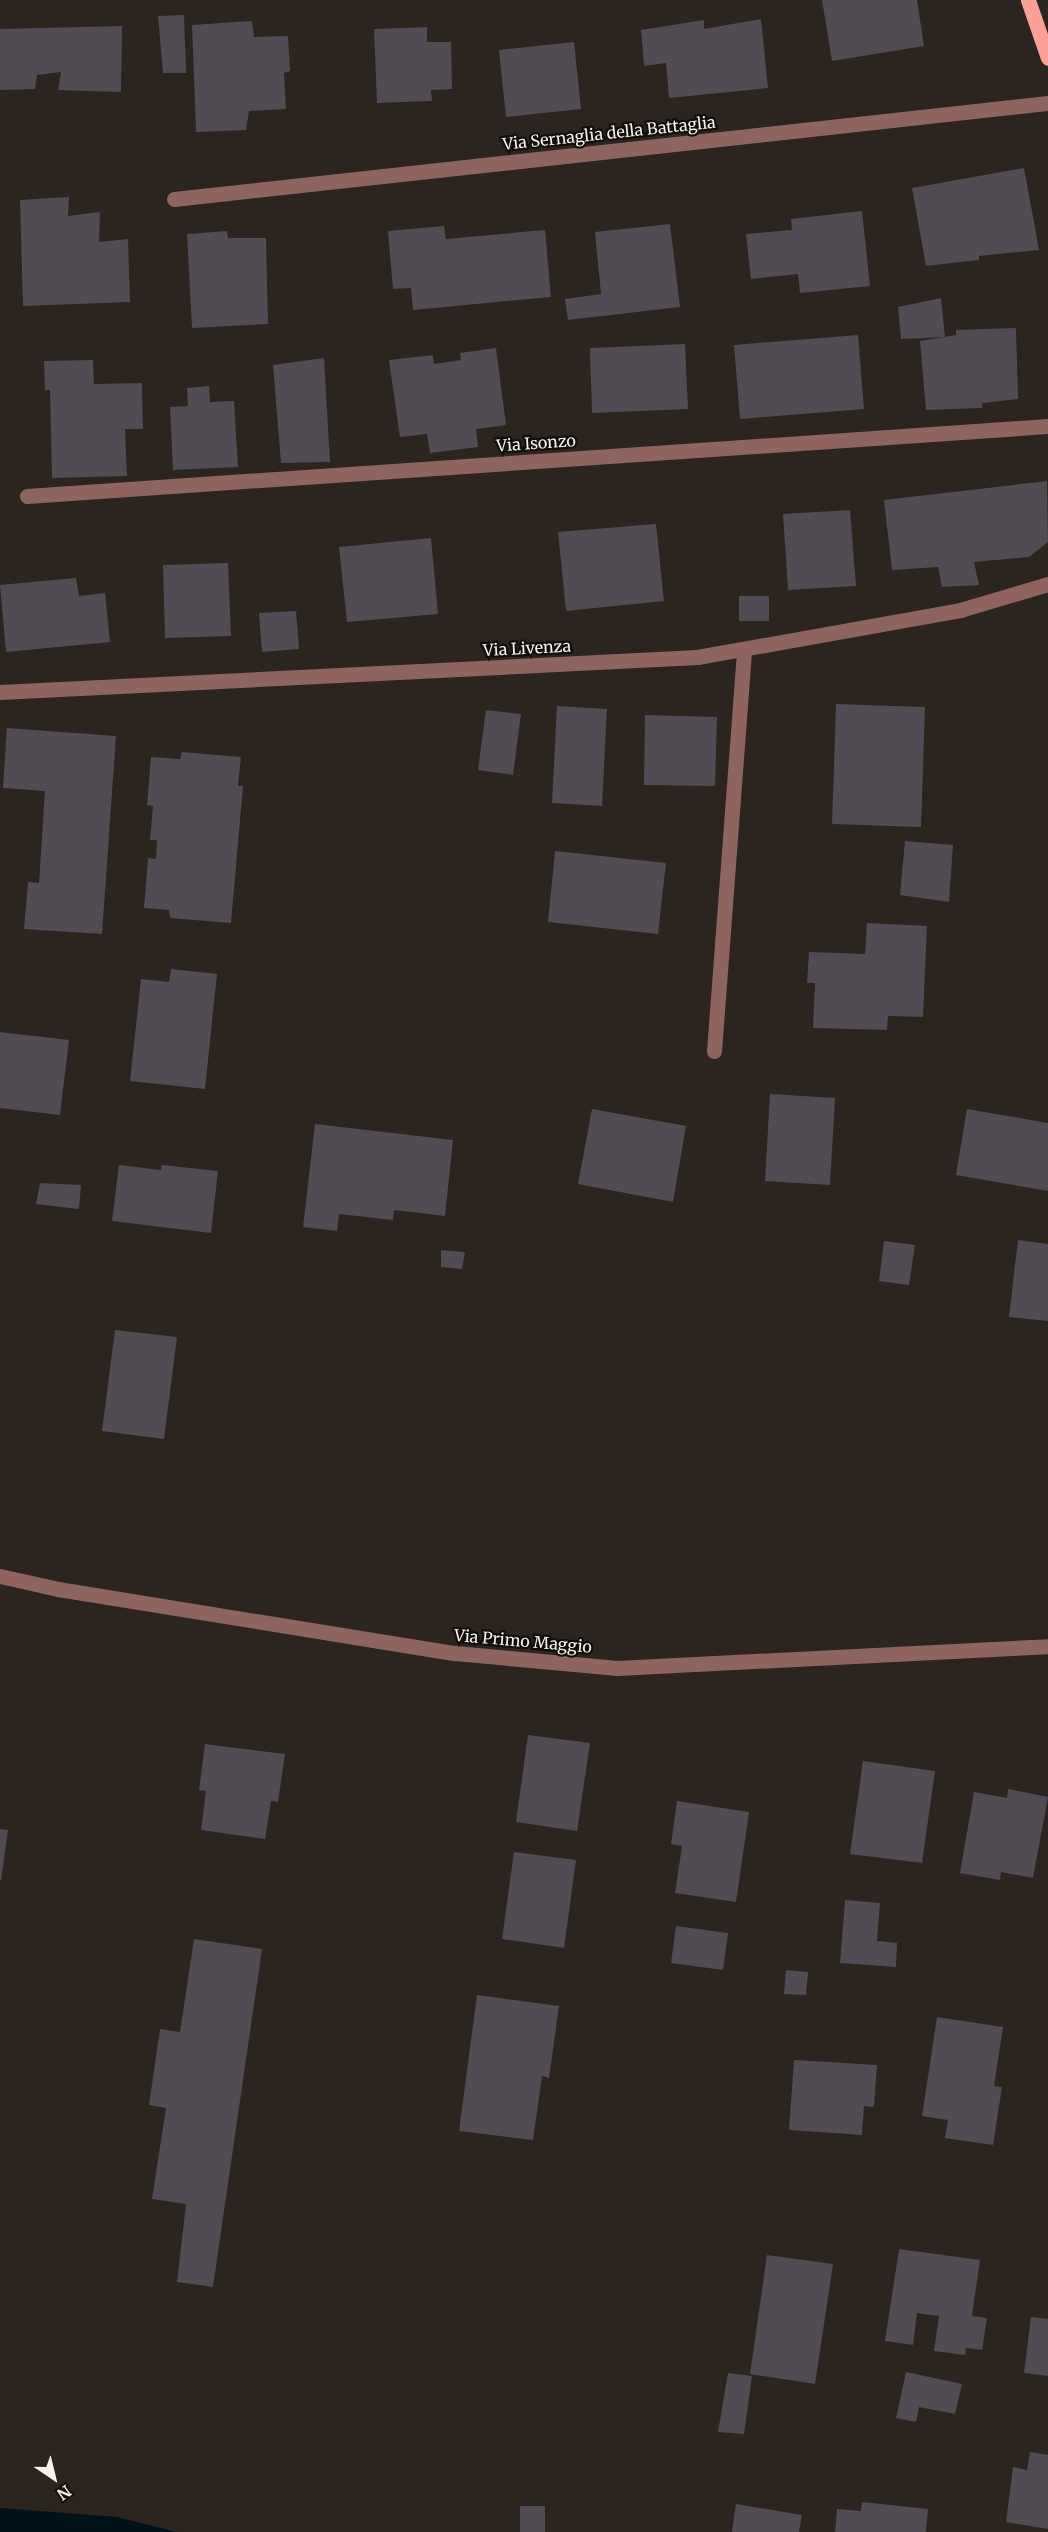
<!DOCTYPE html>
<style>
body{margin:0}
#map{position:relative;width:1048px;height:2532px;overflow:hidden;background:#2c241e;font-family:Merriweather,serif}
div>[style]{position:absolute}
.water>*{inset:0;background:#021219}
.building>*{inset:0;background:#514b53}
.minor>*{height:15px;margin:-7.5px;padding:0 7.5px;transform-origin:7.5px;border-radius:7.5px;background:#90645e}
.major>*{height:15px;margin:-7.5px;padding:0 7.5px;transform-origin:7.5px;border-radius:7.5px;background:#fca097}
span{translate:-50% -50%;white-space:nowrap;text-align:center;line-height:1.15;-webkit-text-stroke:4.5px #110e0b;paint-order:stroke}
.street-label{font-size:16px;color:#f8f2ef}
.north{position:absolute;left:24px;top:2448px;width:60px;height:60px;-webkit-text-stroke:4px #110e0b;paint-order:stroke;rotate:145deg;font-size:16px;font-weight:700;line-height:24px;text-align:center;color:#f8f2ef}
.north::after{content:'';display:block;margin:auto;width:21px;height:27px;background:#f8f2ef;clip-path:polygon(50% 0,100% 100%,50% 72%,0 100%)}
</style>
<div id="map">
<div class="water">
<div style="clip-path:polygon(0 2508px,117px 2517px,177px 2532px,0 2532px)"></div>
</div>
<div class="building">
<div style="clip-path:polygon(822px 0,917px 0,924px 46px,832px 61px)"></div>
<div style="clip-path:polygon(184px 15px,186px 73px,163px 73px,158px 16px)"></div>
<div style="clip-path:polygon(761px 19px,768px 88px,669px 98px,666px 63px,644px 66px,641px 30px,704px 20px,704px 29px)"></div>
<div style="clip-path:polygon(252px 21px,254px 37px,288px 36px,290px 71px,284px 73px,286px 109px,249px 111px,246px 130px,196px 132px,192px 25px)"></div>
<div style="clip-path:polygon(122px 26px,121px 92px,58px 90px,61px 72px,37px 75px,35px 89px,0 90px,0 29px)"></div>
<div style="clip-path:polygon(427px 27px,427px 42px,451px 42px,452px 89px,431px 90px,432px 101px,377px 103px,374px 29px)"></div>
<div style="clip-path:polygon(574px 42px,581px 109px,506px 117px,499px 50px)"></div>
<div style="clip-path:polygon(1024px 168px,1039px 250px,979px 256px,979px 260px,926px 266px,912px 188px)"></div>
<div style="clip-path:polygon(69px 197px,68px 216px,100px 212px,99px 242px,128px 239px,130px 302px,23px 306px,20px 200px)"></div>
<div style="clip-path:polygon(862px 211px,870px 286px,800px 293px,798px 274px,751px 279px,746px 234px,792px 230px,791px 219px)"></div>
<div style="clip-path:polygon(670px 224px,680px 307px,568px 320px,565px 299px,601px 294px,595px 232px)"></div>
<div style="clip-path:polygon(444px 226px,446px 239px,545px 230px,551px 297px,413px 310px,411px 288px,393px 289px,388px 231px)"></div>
<div style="clip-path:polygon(227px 231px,228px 238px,266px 238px,268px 324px,192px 328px,187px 234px)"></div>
<div style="clip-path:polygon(941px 298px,945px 337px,956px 335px,956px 330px,1016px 328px,1018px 399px,982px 403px,982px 408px,926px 410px,920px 341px,945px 337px,901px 339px,898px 307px)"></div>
<div style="clip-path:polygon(858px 335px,864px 409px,740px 419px,734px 345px)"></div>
<div style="clip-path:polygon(685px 344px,688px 409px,592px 413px,590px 348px)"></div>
<div style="clip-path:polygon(496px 348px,506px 425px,476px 429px,478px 447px,430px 453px,427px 434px,400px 437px,389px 360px,433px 355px,434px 364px,461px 360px,460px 353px)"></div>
<div style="clip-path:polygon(324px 358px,330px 462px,281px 463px,273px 365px)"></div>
<div style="clip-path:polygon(93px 360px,94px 384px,142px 383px,143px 429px,125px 429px,127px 476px,52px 478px,50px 390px,45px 390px,44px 361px)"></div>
<div style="clip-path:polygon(209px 386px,210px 402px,234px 401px,238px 467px,173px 470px,170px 407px,188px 406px,187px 388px)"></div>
<div style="clip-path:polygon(1047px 481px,1048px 542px,1029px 557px,974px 562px,979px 585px,942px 587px,938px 567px,892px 570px,884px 500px)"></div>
<div style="clip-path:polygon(850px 510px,856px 586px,788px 590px,783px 514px)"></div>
<div style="clip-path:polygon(656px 524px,664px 601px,566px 611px,558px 532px)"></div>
<div style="clip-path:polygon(431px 538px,438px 614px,347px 622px,339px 547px)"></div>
<div style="clip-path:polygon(228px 563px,231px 636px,165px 638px,163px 565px)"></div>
<div style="clip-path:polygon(76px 578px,79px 596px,105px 593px,110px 642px,6px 652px,0 585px)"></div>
<div style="clip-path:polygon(739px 596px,769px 596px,769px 621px,739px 621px)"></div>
<div style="clip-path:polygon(296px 611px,299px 649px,262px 652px,259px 613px)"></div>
<div style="clip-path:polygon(836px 704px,925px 707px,921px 827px,832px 824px)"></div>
<div style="clip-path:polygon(557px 706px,607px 709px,602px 806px,552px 803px)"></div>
<div style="clip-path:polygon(486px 710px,521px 714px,513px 775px,478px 770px)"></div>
<div style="clip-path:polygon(645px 715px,717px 717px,715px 786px,644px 785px)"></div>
<div style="clip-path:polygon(7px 728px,116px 736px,102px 934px,24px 929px,28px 882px,39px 883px,45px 791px,3px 788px)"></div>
<div style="clip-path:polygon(182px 752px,241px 757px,238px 786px,243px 786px,231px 923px,170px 918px,169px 910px,144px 908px,148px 858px,156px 859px,157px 840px,150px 840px,153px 806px,147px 805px,151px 757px,180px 759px)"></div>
<div style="clip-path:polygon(905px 841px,953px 845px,949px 902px,900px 895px)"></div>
<div style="clip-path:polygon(555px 851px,666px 863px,658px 934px,548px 922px)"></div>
<div style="clip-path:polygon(867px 923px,927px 926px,923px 1017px,888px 1016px,887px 1030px,813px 1028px,815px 983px,807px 983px,809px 952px,865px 954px)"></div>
<div style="clip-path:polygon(171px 969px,217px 974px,205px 1089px,130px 1081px,141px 979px,169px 982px)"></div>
<div style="clip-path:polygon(0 1032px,69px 1040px,60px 1115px,0 1108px)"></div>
<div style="clip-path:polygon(770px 1094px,835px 1098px,830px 1185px,765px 1181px)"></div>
<div style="clip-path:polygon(592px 1109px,686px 1126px,673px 1202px,578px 1184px)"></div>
<div style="clip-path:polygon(967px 1109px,1048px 1123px,1048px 1191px,956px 1175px)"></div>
<div style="clip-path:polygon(315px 1124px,453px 1140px,445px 1216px,394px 1210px,393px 1220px,339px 1214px,337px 1231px,303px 1227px)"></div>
<div style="clip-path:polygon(119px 1165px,161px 1170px,162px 1165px,218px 1171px,211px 1233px,112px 1221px)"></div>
<div style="clip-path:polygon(40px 1183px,81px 1185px,79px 1209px,36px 1204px)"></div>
<div style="clip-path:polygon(1018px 1240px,1048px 1244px,1048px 1321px,1009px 1317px)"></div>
<div style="clip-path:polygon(884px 1241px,915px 1245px,909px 1285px,879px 1281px)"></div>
<div style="clip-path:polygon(441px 1250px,465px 1252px,462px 1269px,441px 1267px)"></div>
<div style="clip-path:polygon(115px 1330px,177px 1337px,164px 1439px,102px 1431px)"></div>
<div style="clip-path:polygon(528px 1735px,590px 1743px,577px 1831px,516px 1822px)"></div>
<div style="clip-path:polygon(205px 1744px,285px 1754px,278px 1802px,271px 1801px,265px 1839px,201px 1830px,206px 1791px,199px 1790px)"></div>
<div style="clip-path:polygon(863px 1761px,935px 1771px,922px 1863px,850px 1854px)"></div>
<div style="clip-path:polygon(1008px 1789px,1048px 1797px,1033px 1878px,1001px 1872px,1000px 1880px,960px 1873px,974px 1792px,1007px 1798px)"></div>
<div style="clip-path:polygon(677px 1801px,749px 1812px,736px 1902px,675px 1893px,682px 1846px,671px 1844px)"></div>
<div style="clip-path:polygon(0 1829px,8px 1830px,1px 1880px,0 1880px)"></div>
<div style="clip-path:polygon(514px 1852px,576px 1860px,564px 1948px,502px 1939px)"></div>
<div style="clip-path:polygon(845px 1900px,880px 1903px,877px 1941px,897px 1943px,896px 1967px,840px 1963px)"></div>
<div style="clip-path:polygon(676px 1926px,728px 1933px,723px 1970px,671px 1963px)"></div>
<div style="clip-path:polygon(194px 1939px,262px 1949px,213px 2287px,177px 2282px,186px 2204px,152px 2199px,166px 2108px,149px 2105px,160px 2029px,180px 2032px)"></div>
<div style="clip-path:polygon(786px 1970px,808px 1972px,806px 1995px,784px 1994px)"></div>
<div style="clip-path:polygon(477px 1995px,559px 2006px,549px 2078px,542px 2076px,533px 2140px,459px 2131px)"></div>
<div style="clip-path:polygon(937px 2017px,1003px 2027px,994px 2086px,1002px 2087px,993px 2145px,945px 2138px,948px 2120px,922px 2116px)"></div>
<div style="clip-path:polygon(794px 2060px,877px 2065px,874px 2107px,864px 2106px,862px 2135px,789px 2130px)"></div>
<div style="clip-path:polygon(899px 2249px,980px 2260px,972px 2316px,987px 2318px,982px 2350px,966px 2348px,965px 2355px,934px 2351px,939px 2316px,917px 2313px,913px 2345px,885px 2341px)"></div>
<div style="clip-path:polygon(767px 2255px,833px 2264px,815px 2384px,750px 2374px)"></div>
<div style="clip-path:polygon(1031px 2317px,1048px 2319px,1048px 2376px,1024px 2373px)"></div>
<div style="clip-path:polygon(906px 2372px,962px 2384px,955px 2414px,919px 2407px,916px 2422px,896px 2418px)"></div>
<div style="clip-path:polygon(728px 2373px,752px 2376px,744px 2434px,718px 2432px)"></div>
<div style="clip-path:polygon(1030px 2452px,1048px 2455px,1048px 2529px,1006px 2522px,1013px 2467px,1027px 2470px)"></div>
<div style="clip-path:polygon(862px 2502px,928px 2509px,926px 2532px,835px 2532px,837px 2509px,861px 2511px)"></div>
<div style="clip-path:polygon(736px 2504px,802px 2515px,799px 2532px,732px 2532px)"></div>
<div style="clip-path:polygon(520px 2506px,545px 2506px,545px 2532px,520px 2532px)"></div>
</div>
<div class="minor">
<div style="left:174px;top:199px;width:879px;rotate:-6.27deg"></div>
<div style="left:27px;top:496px;width:1023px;rotate:-3.92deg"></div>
<div style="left:0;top:692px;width:698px;rotate:-2.87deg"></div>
<div style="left:697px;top:657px;width:267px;rotate:-10.1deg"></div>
<div style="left:960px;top:610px;width:92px;rotate:-16.5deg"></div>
<div style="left:714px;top:1051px;width:403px;rotate:-85.7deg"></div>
<div style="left:0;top:1576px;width:59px;rotate:12.6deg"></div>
<div style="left:58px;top:1589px;width:402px;rotate:9.2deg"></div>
<div style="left:455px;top:1653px;width:163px;rotate:5.3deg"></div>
<div style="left:617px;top:1668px;width:432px;rotate:-2.9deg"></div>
</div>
<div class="major">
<div style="left:1028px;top:0;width:61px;rotate:71deg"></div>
</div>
<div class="street-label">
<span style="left:609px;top:133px;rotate:-6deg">Via Sernaglia della Battaglia</span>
<span style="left:536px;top:443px;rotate:-4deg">Via Isonzo</span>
<span style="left:527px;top:648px;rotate:-3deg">Via Livenza</span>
<span style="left:523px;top:1641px;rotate:5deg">Via Primo Maggio</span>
</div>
<div class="north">N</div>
</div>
